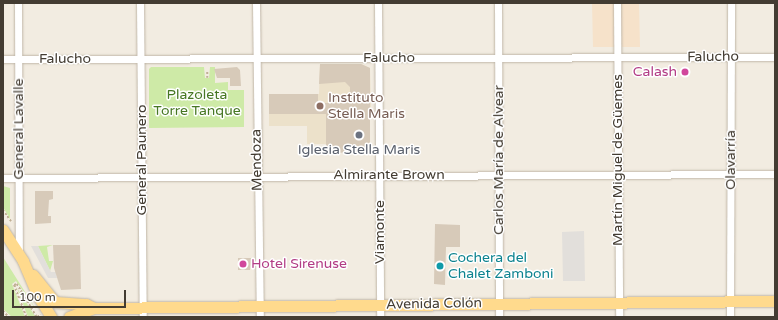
<!DOCTYPE html>
<meta charset="utf-8">
<style>
body{margin:0}
#map{position:relative;width:778px;height:320px;overflow:hidden;background:#f2ece1;font-family:"Varela Round",sans-serif}
div>[style]{position:absolute}
.commercial>*{inset:0;background:#f6e2ca}
.education>*{inset:0;background:#ece1ca}
.green>*{inset:0;background:#ceeaa7}
.parking>*{inset:0;background:#e2dfdb}
.building>*{inset:0;background:#d7cab9}
.path>*{height:1.5px;margin-top:-0.75px;transform-origin:0;background:repeating-linear-gradient(90deg,#c0af94 0 2px,transparent 0 4px)}
.roads{filter:drop-shadow(0 0 1px #c0b6a7) drop-shadow(0 0 1px #c0b6a7)}
.minor>*{height:7px;margin:-3.5px;padding:0 3.5px;transform-origin:3.5px;border-radius:3.5px;background:#fff}
.primary>*{height:11px;margin:-5.5px;padding:0 5.5px;transform-origin:5.5px;border-radius:5.5px;background:#ffda8d}
.dots>*{width:11px;height:11px;translate:-50% -50%;box-sizing:border-box;border:2px solid #fff;border-radius:50%}
span{translate:-50% -50%;white-space:nowrap;text-align:center;line-height:1.15;-webkit-text-stroke:3px #fff;paint-order:stroke}
.street-label{font-size:14px;color:#433c32}
.hotel-label{font-size:14px;color:#b23c85}
.right{translate:-100% -50%;text-align:right}
.left{translate:0 -50%;text-align:left}
.park-label{font-size:14px;color:#467723}
.education-label{font-size:14px;color:#785e54}
.worship-label{font-size:14px;color:#5b616d}
.culture-label{font-size:14px;color:#0d838f}
.frame{position:absolute;inset:0;border:4px solid #433c32;pointer-events:none}
.scale{position:absolute;left:12px;top:290px;width:114px;height:18px;box-sizing:border-box;border:2px solid #433c32;border-top:0;padding-left:5px;font-size:12px;line-height:14px;white-space:nowrap;color:#433c32;-webkit-text-stroke:3px #fff;paint-order:stroke}
</style>
<div id="map">
<div class="commercial">
<div style="clip-path:polygon(592px 3px,639px 3px,640px 47px,593px 47px)"></div>
</div>
<div class="education">
<div style="clip-path:polygon(320px 64px,361px 64px,370px 68px,371px 110px,347px 110px,347px 144px,307px 144px,307px 126px,269px 126px,269px 94px,319px 94px)"></div>
</div>
<div class="green">
<div style="clip-path:polygon(151px 67px,204px 67px,205px 78px,209px 78px,210px 67px,215px 67px,215px 83px,228px 82px,228px 90px,244px 90px,244px 127px,149px 128px,149px 69px)"></div>
<div style="clip-path:polygon(3px 186px,10px 188px,10px 219px,3px 207px)"></div>
<div style="clip-path:polygon(53px 245px,47px 247px,49px 261px,53px 261px,50px 271px,38px 246px)"></div>
<div style="clip-path:polygon(3px 257px,37px 311px,16px 281px,12px 284px,25px 317px,12px 317px,3px 309px)"></div>
<div style="clip-path:polygon(17px 288px,33px 313px,36px 317px,28px 317px)"></div>
</div>
<div class="parking">
<div style="clip-path:polygon(584px 231px,585px 281px,563px 281px,562px 232px)"></div>
<div style="clip-path:polygon(31px 246px,38px 246px,51px 272px,56px 272px,57px 278px,48px 278px)"></div>
</div>
<div class="building">
<div style="clip-path:polygon(320px 64px,361px 64px,370px 68px,370px 152px,326px 153px,326px 114px,269px 114px,269px 94px,318px 94px,318px 103px,350px 103px,350px 87px,345px 82px,319px 84px)"></div>
<div style="clip-path:polygon(237px 67px,240px 70px,241px 86px,230px 86px,230px 78px,217px 78px,214px 69px)"></div>
<div style="clip-path:polygon(35px 191px,53px 191px,53px 199px,49px 200px,48px 216px,51px 216px,51px 223px,35px 224px)"></div>
<div style="clip-path:polygon(435px 224px,460px 225px,460px 247px,446px 247px,445px 285px,434px 284px)"></div>
<div style="clip-path:polygon(53px 245px,80px 245px,81px 289px,61px 290px,54px 268px)"></div>
<div style="clip-path:polygon(238px 258px,251px 258px,250px 270px,238px 270px)"></div>
</div>
<div class="path">
<div style="left:207px;top:78px;width:6px;rotate:-90deg"></div>
<div style="left:3px;top:210px;width:14px;rotate:54deg"></div>
<div style="left:3px;top:311px;width:8px;rotate:45deg"></div>
<div style="left:26px;top:317px;width:34px;rotate:-111deg"></div>
<div style="left:14px;top:285px;width:3px;rotate:-18deg"></div>
<div style="left:17px;top:284px;width:39px;rotate:59deg"></div>
<div style="left:37px;top:317px;width:4px;rotate:-34deg"></div>
</div>
<div class="roads">
<div class="minor">
<div style="left:18px;top:3px;width:250px;rotate:89.8deg"></div>
<div style="left:140px;top:3px;width:314px;rotate:89.5deg"></div>
<div style="left:256px;top:3px;width:314px;rotate:89.3deg"></div>
<div style="left:378px;top:3px;width:314px;rotate:89.6deg"></div>
<div style="left:498px;top:3px;width:314px;rotate:89.8deg"></div>
<div style="left:617px;top:3px;width:314px;rotate:89.6deg"></div>
<div style="left:3px;top:59px;width:772px;rotate:-0.15deg"></div>
<div style="left:3px;top:178px;width:772px;rotate:-0.3deg"></div>
<div style="left:730px;top:317px;width:314px;rotate:-89.8deg"></div>
</div>
<div class="primary">
<div style="left:3px;top:230px;width:37px;rotate:57deg"></div>
<div style="left:23px;top:261px;width:38px;rotate:67deg"></div>
<div style="left:38px;top:296px;width:25px;rotate:58deg"></div>
<div style="left:33px;top:275px;width:35px;rotate:51deg"></div>
<div style="left:55px;top:302px;width:31px;rotate:4deg"></div>
<div style="left:86px;top:304px;width:9px;rotate:27deg"></div>
<div style="left:69px;top:317px;width:27px;rotate:-20deg"></div>
<div style="left:94px;top:308px;width:681px;rotate:-0.59deg"></div>
</div>
</div>
<div class="dots">
<div style="left:685px;top:72px;background:#d1479c"></div>
<div style="left:320px;top:106px;background:#8d6e63"></div>
<div style="left:359px;top:135px;background:#6b7280"></div>
<div style="left:243px;top:264px;background:#d1479c"></div>
<div style="left:440px;top:266px;background:#0f9aa8"></div>
</div>
<div class="street-label">
<span style="left:713px;top:57px;rotate:-1deg">Falucho</span>
<span style="left:389px;top:58px">Falucho</span>
<span style="left:65px;top:59px">Falucho</span>
<span style="left:19px;top:129px;rotate:-90deg">General Lavalle</span>
<span style="left:142px;top:160px;rotate:-90deg">General Paunero</span>
<span style="left:257px;top:160px;rotate:-91deg">Mendoza</span>
<span style="left:499px;top:160px;rotate:-90deg">Carlos María de Alvear</span>
<span style="left:618px;top:160px;rotate:-90deg">Martín Miguel de Güemes</span>
<span style="left:731px;top:160px;rotate:-90deg">Olavarría</span>
<span style="left:389px;top:175px">Almirante Brown</span>
<span style="left:380px;top:232px;rotate:-90deg">Viamonte</span>
<span style="left:434px;top:304px;rotate:-1deg">Avenida Colón</span>
</div>
<div class="hotel-label">
<span class="right" style="left:677px;top:72px">Calash</span>
<span class="left" style="left:251px;top:264px">Hotel Sirenuse</span>
</div>
<div class="park-label">
<span style="left:197px;top:103px">Plazoleta<br>Torre Tanque</span>
</div>
<div class="education-label">
<span class="left" style="left:328px;top:106px">Instituto<br>Stella Maris</span>
</div>
<div class="worship-label">
<span style="left:359px;top:150px">Iglesia Stella Maris</span>
</div>
<div class="culture-label">
<span class="left" style="left:448px;top:266px">Cochera del<br>Chalet Zamboni</span>
</div>
<div class="frame"></div>
<div class="scale">100 m</div>
</div>
